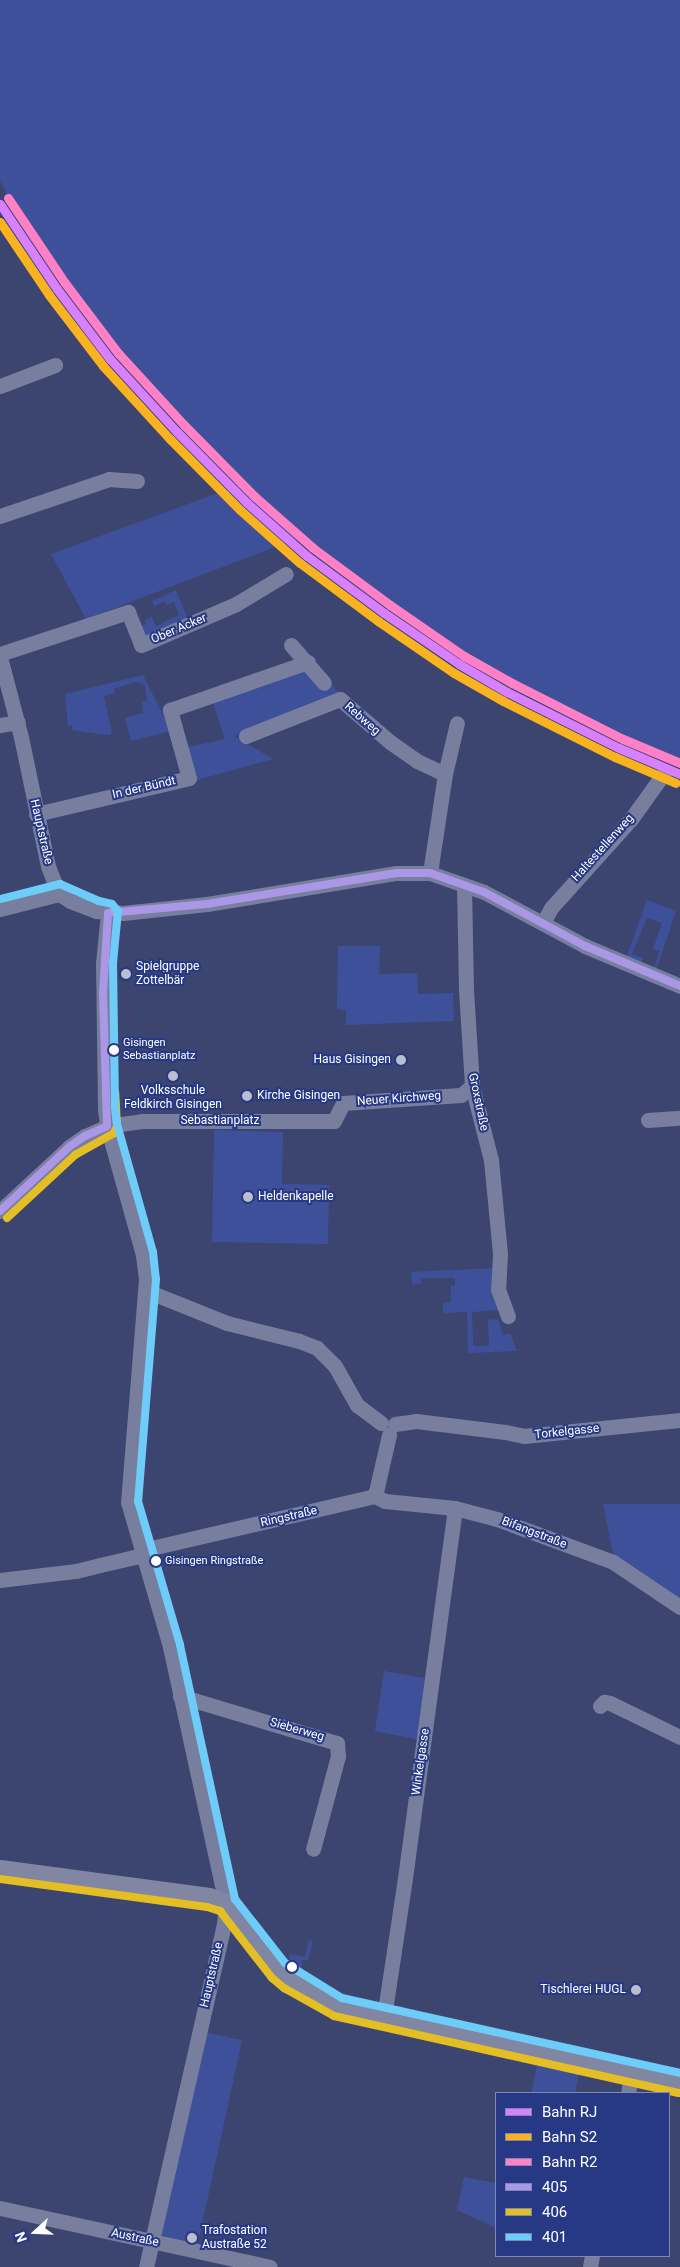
<!DOCTYPE html>
<meta charset="utf-8">
<style>
body{margin:0}
#map{position:relative;width:680px;height:2267px;overflow:hidden;background:#3c456f;font-family:Roboto,sans-serif}
div>[style]{position:absolute}
.green>*{inset:0;background:#3f509b}
.minor>*{height:15px;margin:-7.5px;padding:0 7.5px;transform-origin:7.5px;border-radius:7.5px;background:#787e9d}
.major>*{height:19px;margin:-9.5px;padding:0 9.5px;transform-origin:9.5px;border-radius:9.5px;background:#8186a2}
.bus-1>*{height:8px;margin:-4px;padding:0 4px;transform-origin:4px;border-radius:4px;background:#aa98e6}
.bus-2>*{height:8px;margin:-4px;padding:0 4px;transform-origin:4px;border-radius:4px;background:#e3be24}
.bus-3>*{height:8px;margin:-4px;padding:0 4px;transform-origin:4px;border-radius:4px;background:#6dcdf8}
.rail-1>*{height:9px;margin:-4.5px;padding:0 4.5px;transform-origin:4.5px;border-radius:4.5px;background:#d880ff}
.rail-2>*{height:9px;margin:-4.5px;padding:0 4.5px;transform-origin:4.5px;border-radius:4.5px;background:#f9b220}
.rail-3>*{height:9px;margin:-4.5px;padding:0 4.5px;transform-origin:4.5px;border-radius:4.5px;background:#ff80c5}
.dots>*{width:14px;height:14px;translate:-50% -50%;box-sizing:border-box;border:2px solid #273884;border-radius:50%}
span{translate:-50% -50%;white-space:nowrap;text-align:center;line-height:1.15;-webkit-text-stroke:4px #273884;paint-order:stroke}
.bus-label{font-size:11px;color:#fff}
.left{translate:0 -50%;text-align:left}
.street-label{font-size:12px;color:#fff}
.poi-label{font-size:12px;color:#fff}
.right{translate:-100% -50%;text-align:right}
.legend{position:absolute;left:495px;top:2092px;width:175px;height:165px;box-sizing:border-box;background:#273884;border:1px solid #7d88b5;margin:0;padding:6px 9px;list-style:none;font-size:15px;color:#fff}
.legend li{display:flex;align-items:center;gap:10px;height:25px}
.legend b{width:25px;border:1px solid #7d88b5}
.north{position:absolute;left:10px;top:2207px;width:50px;height:50px;-webkit-text-stroke:4px #273884;paint-order:stroke;rotate:250deg;font-size:14px;font-weight:700;line-height:20px;text-align:center;color:#fff}
.north::after{content:'';display:block;margin:auto;width:18px;height:22px;background:#fff;clip-path:polygon(50% 0,100% 100%,50% 72%,0 100%)}
</style>
<div id="map">
<div class="green">
<div style="clip-path:polygon(0 0,680px 0,680px 764px,514px 690px,394px 610px,296px 539px,86px 619px,51px 554px,240px 485px,157px 395px,84px 305px,14px 208px,0 181px)"></div>
<div style="clip-path:polygon(176px 590px,188px 620px,145px 637px,137px 628px,146px 624px,145px 620px,152px 617px,156px 626px,179px 615px,174px 602px,167px 605px,165px 601px,154px 606px,152px 601px)"></div>
<div style="clip-path:polygon(303px 668px,322px 685px,331px 684px,341px 696px,234px 736px,273px 759px,193px 781px,184px 748px,225px 739px,212px 700px)"></div>
<div style="clip-path:polygon(143px 675px,171px 731px,131px 741px,125px 718px,143px 713px,142px 702px,147px 700px,144px 684px,135px 682px,114px 689px,115px 693px,104px 696px,112px 734px,106px 735px,72px 730px,72px 725px,68px 726px,65px 694px)"></div>
<div style="clip-path:polygon(647px 900px,676px 911px,656px 971px,653px 970px,660px 951px,653px 949px,662px 923px,647px 918px,632px 954px,643px 958px,641px 964px,626px 958px)"></div>
<div style="clip-path:polygon(338px 946px,380px 946px,379px 974px,417px 973px,418px 994px,453px 993px,454px 1021px,346px 1025px,346px 1010px,337px 1009px)"></div>
<div style="clip-path:polygon(214px 1130px,283px 1132px,282px 1184px,329px 1185px,328px 1244px,212px 1242px)"></div>
<div style="clip-path:polygon(496px 1268px,500px 1310px,472px 1312px,473px 1346px,489px 1346px,488px 1320px,498px 1319px,503px 1335px,510px 1333px,517px 1351px,468px 1353px,467px 1312px,443px 1313px,443px 1303px,451px 1302px,451px 1286px,455px 1286px,455px 1278px,421px 1278px,421px 1283px,412px 1285px,411px 1272px)"></div>
<div style="clip-path:polygon(603px 1504px,680px 1504px,680px 1603px,614px 1558px)"></div>
<div style="clip-path:polygon(384px 1671px,430px 1679px,420px 1740px,375px 1731px)"></div>
<div style="clip-path:polygon(309px 1940px,313px 1941px,308px 1960px,303px 1960px,300px 1974px,294px 1968px,292px 1970px,289px 1968px,290px 1954px,305px 1957px)"></div>
<div style="clip-path:polygon(209px 2033px,242px 2040px,197px 2248px,163px 2236px,160px 2230px,203px 2035px)"></div>
<div style="clip-path:polygon(538px 2061px,580px 2069px,575px 2093px,531px 2093px)"></div>
<div style="clip-path:polygon(464px 2177px,496px 2183px,496px 2228px,457px 2210px)"></div>
</div>
<div class="minor">
<div style="left:0;top:386px;width:59px;rotate:-20.9deg"></div>
<div style="left:0;top:516px;width:115px;rotate:-18.7deg"></div>
<div style="left:109px;top:479px;width:28px;rotate:4deg"></div>
<div style="left:291px;top:645px;width:50px;rotate:49deg"></div>
<div style="left:0;top:654px;width:135px;rotate:-18.2deg"></div>
<div style="left:128px;top:612px;width:35px;rotate:68deg"></div>
<div style="left:141px;top:645px;width:103px;rotate:-23.3deg"></div>
<div style="left:236px;top:604px;width:58px;rotate:-31deg"></div>
<div style="left:0;top:657px;width:83px;rotate:75.3deg"></div>
<div style="left:21px;top:737px;width:132px;rotate:78.2deg"></div>
<div style="left:48px;top:866px;width:30px;rotate:69deg"></div>
<div style="left:59px;top:894px;width:13px;rotate:32deg"></div>
<div style="left:70px;top:901px;width:28px;rotate:21deg"></div>
<div style="left:96px;top:911px;width:27px;rotate:4deg"></div>
<div style="left:123px;top:913px;width:84px;rotate:-6.1deg"></div>
<div style="left:207px;top:904px;width:192px;rotate:-9.3deg"></div>
<div style="left:396px;top:873px;width:34px"></div>
<div style="left:430px;top:873px;width:57px;rotate:19.4deg"></div>
<div style="left:484px;top:892px;width:115px;rotate:28.1deg"></div>
<div style="left:585px;top:946px;width:103px;rotate:22.8deg"></div>
<div style="left:0;top:725px;width:18px;rotate:-9deg"></div>
<div style="left:246px;top:736px;width:101px;rotate:-21.5deg"></div>
<div style="left:340px;top:699px;width:66px;rotate:40.7deg"></div>
<div style="left:390px;top:742px;width:33px;rotate:35deg"></div>
<div style="left:417px;top:761px;width:31px;rotate:25deg"></div>
<div style="left:36px;top:814px;width:157px;rotate:-13.2deg"></div>
<div style="left:189px;top:778px;width:71px;rotate:-105.6deg"></div>
<div style="left:170px;top:710px;width:146px;rotate:-19.2deg"></div>
<div style="left:430px;top:873px;width:100px;rotate:-81.4deg"></div>
<div style="left:445px;top:774px;width:52px;rotate:-76.8deg"></div>
<div style="left:464px;top:885px;width:105px;rotate:88.9deg"></div>
<div style="left:466px;top:990px;width:96px;rotate:86.4deg"></div>
<div style="left:472px;top:1086px;width:76px;rotate:75.6deg"></div>
<div style="left:491px;top:1160px;width:94px;rotate:84.5deg"></div>
<div style="left:500px;top:1254px;width:35px;rotate:93deg"></div>
<div style="left:498px;top:1289px;width:29px;rotate:70deg"></div>
<div style="left:0;top:909px;width:61px;rotate:-14.3deg"></div>
<div style="left:108px;top:913px;width:50px;rotate:95.7deg"></div>
<div style="left:103px;top:963px;width:146px;rotate:89.2deg"></div>
<div style="left:105px;top:1109px;width:17px;rotate:83deg"></div>
<div style="left:107px;top:1126px;width:134px;rotate:74.4deg"></div>
<div style="left:143px;top:1255px;width:24px;rotate:83deg"></div>
<div style="left:146px;top:1279px;width:224px;rotate:94.6deg"></div>
<div style="left:128px;top:1502px;width:151px;rotate:73.8deg"></div>
<div style="left:170px;top:1647px;width:262px;rotate:77.7deg"></div>
<div style="left:226px;top:1903px;width:21px;rotate:95deg"></div>
<div style="left:224px;top:1924px;width:352px;rotate:102.8deg"></div>
<div style="left:543px;top:923px;width:17px;rotate:-62deg"></div>
<div style="left:551px;top:908px;width:120px;rotate:-48deg"></div>
<div style="left:631px;top:819px;width:57px;rotate:-54.3deg"></div>
<div style="left:648px;top:1120px;width:32px;rotate:-4deg"></div>
<div style="left:0;top:1211px;width:94px;rotate:-42.8deg"></div>
<div style="left:69px;top:1147px;width:19px;rotate:-35deg"></div>
<div style="left:85px;top:1136px;width:24px;rotate:-24deg"></div>
<div style="left:107px;top:1126px;width:35px;rotate:-8deg"></div>
<div style="left:142px;top:1121px;width:192px"></div>
<div style="left:334px;top:1121px;width:20px;rotate:-63deg"></div>
<div style="left:343px;top:1103px;width:118px;rotate:-3.9deg"></div>
<div style="left:461px;top:1095px;width:14px;rotate:-39deg"></div>
<div style="left:147px;top:1291px;width:86px;rotate:21.8deg"></div>
<div style="left:227px;top:1323px;width:74px;rotate:14deg"></div>
<div style="left:299px;top:1341px;width:19px;rotate:21deg"></div>
<div style="left:317px;top:1348px;width:25px;rotate:45deg"></div>
<div style="left:335px;top:1366px;width:45px;rotate:60.6deg"></div>
<div style="left:357px;top:1405px;width:30px;rotate:37deg"></div>
<div style="left:395px;top:1424px;width:21px;rotate:-8deg"></div>
<div style="left:416px;top:1421px;width:90px;rotate:7deg"></div>
<div style="left:505px;top:1432px;width:19px;rotate:12deg"></div>
<div style="left:524px;top:1436px;width:157px;rotate:-5.9deg"></div>
<div style="left:375px;top:1496px;width:11px;rotate:27deg"></div>
<div style="left:385px;top:1501px;width:70px;rotate:5.7deg"></div>
<div style="left:455px;top:1508px;width:43px;rotate:14.7deg"></div>
<div style="left:497px;top:1519px;width:124px;rotate:20.3deg"></div>
<div style="left:613px;top:1562px;width:81px;rotate:33.9deg"></div>
<div style="left:375px;top:1496px;width:63px;rotate:-77.1deg"></div>
<div style="left:0;top:1580px;width:77px;rotate:-6.8deg"></div>
<div style="left:76px;top:1571px;width:25px;rotate:-14deg"></div>
<div style="left:100px;top:1565px;width:37px;rotate:-13deg"></div>
<div style="left:136px;top:1557px;width:14px;rotate:-36deg"></div>
<div style="left:147px;top:1549px;width:234px;rotate:-13.1deg"></div>
<div style="left:180px;top:1696px;width:164px;rotate:16.7deg"></div>
<div style="left:337px;top:1743px;width:13px;rotate:86deg"></div>
<div style="left:338px;top:1756px;width:96px;rotate:105deg"></div>
<div style="left:600px;top:1706px;width:6px;rotate:-45deg"></div>
<div style="left:604px;top:1702px;width:6px;rotate:9deg"></div>
<div style="left:610px;top:1703px;width:78px;rotate:25.9deg"></div>
<div style="left:384px;top:2017px;width:141px;rotate:-81.4deg"></div>
<div style="left:405px;top:1878px;width:373px;rotate:-82.3deg"></div>
<div style="left:628px;top:2093px;width:21px;rotate:-79deg"></div>
<div style="left:0;top:2208px;width:276px;rotate:12.3deg"></div>
<div style="left:590px;top:2267px;width:11px;rotate:-80deg"></div>
</div>
<div class="major">
<div style="left:0;top:1869px;width:211px;rotate:7.6deg"></div>
<div style="left:209px;top:1897px;width:18px;rotate:19deg"></div>
<div style="left:226px;top:1903px;width:85px;rotate:52.2deg"></div>
<div style="left:278px;top:1970px;width:14px;rotate:39deg"></div>
<div style="left:289px;top:1979px;width:56px;rotate:29.7deg"></div>
<div style="left:338px;top:2007px;width:350px;rotate:12.5deg"></div>
</div>
<div class="bus-1">
<div style="left:108px;top:913px;width:99px;rotate:-5.2deg"></div>
<div style="left:207px;top:904px;width:192px;rotate:-9.3deg"></div>
<div style="left:396px;top:873px;width:34px"></div>
<div style="left:430px;top:873px;width:57px;rotate:19.4deg"></div>
<div style="left:484px;top:892px;width:115px;rotate:28.1deg"></div>
<div style="left:585px;top:946px;width:103px;rotate:22.8deg"></div>
<div style="left:0;top:1211px;width:94px;rotate:-42.8deg"></div>
<div style="left:69px;top:1147px;width:19px;rotate:-35deg"></div>
<div style="left:85px;top:1136px;width:24px;rotate:-24deg"></div>
<div style="left:107px;top:1126px;width:133px;rotate:-91.7deg"></div>
<div style="left:103px;top:993px;width:80px;rotate:-86.4deg"></div>
</div>
<div class="bus-2">
<div style="left:7px;top:1218px;width:93px;rotate:-42.8deg"></div>
<div style="left:75px;top:1155px;width:45px;rotate:-29.4deg"></div>
<div style="left:114px;top:1133px;width:8px;rotate:-67deg"></div>
<div style="left:117px;top:1126px;width:33px;rotate:-93deg"></div>
<div style="left:0;top:1879px;width:209px;rotate:7.7deg"></div>
<div style="left:207px;top:1907px;width:14px;rotate:17deg"></div>
<div style="left:220px;top:1911px;width:85px;rotate:52.2deg"></div>
<div style="left:272px;top:1978px;width:16px;rotate:40deg"></div>
<div style="left:284px;top:1988px;width:57px;rotate:29.2deg"></div>
<div style="left:334px;top:2016px;width:353px;rotate:12.6deg"></div>
</div>
<div class="bus-3">
<div style="left:0;top:899px;width:62px;rotate:-14deg"></div>
<div style="left:60px;top:884px;width:43px;rotate:23.6deg"></div>
<div style="left:99px;top:901px;width:13px;rotate:13deg"></div>
<div style="left:112px;top:904px;width:9px;rotate:49deg"></div>
<div style="left:118px;top:911px;width:52px;rotate:95.5deg"></div>
<div style="left:113px;top:963px;width:145px;rotate:89.2deg"></div>
<div style="left:115px;top:1108px;width:16px;rotate:83deg"></div>
<div style="left:117px;top:1124px;width:133px;rotate:74.3deg"></div>
<div style="left:153px;top:1252px;width:27px;rotate:84deg"></div>
<div style="left:156px;top:1279px;width:223px;rotate:94.6deg"></div>
<div style="left:138px;top:1501px;width:150px;rotate:73.7deg"></div>
<div style="left:180px;top:1645px;width:260px;rotate:77.8deg"></div>
<div style="left:235px;top:1899px;width:81px;rotate:52deg"></div>
<div style="left:285px;top:1963px;width:67px;rotate:31.6deg"></div>
<div style="left:342px;top:1998px;width:346px;rotate:12.5deg"></div>
</div>
<div class="rail-1">
<div style="left:0;top:204px;width:102px;rotate:56.2deg"></div>
<div style="left:57px;top:289px;width:88px;rotate:52.9deg"></div>
<div style="left:110px;top:359px;width:99px;rotate:47.5deg"></div>
<div style="left:177px;top:432px;width:100px;rotate:45.4deg"></div>
<div style="left:247px;top:503px;width:80px;rotate:41.5deg"></div>
<div style="left:307px;top:556px;width:96px;rotate:36.5deg"></div>
<div style="left:384px;top:613px;width:91px;rotate:34.2deg"></div>
<div style="left:459px;top:664px;width:56px;rotate:30.3deg"></div>
<div style="left:507px;top:692px;width:125px;rotate:26.6deg"></div>
<div style="left:619px;top:748px;width:66px;rotate:23.1deg"></div>
</div>
<div class="rail-2">
<div style="left:0;top:222px;width:88px;rotate:56.1deg"></div>
<div style="left:49px;top:295px;width:89px;rotate:52.7deg"></div>
<div style="left:103px;top:366px;width:99px;rotate:47.5deg"></div>
<div style="left:170px;top:439px;width:100px;rotate:45.4deg"></div>
<div style="left:240px;top:510px;width:80px;rotate:41.5deg"></div>
<div style="left:300px;top:563px;width:97px;rotate:36.6deg"></div>
<div style="left:378px;top:621px;width:92px;rotate:34.4deg"></div>
<div style="left:454px;top:673px;width:56px;rotate:29.7deg"></div>
<div style="left:503px;top:701px;width:125px;rotate:26.6deg"></div>
<div style="left:615px;top:757px;width:66px;rotate:23.1deg"></div>
</div>
<div class="rail-3">
<div style="left:8px;top:198px;width:102px;rotate:56.2deg"></div>
<div style="left:65px;top:283px;width:88px;rotate:52.9deg"></div>
<div style="left:118px;top:353px;width:98px;rotate:47.5deg"></div>
<div style="left:184px;top:425px;width:100px;rotate:45.4deg"></div>
<div style="left:254px;top:496px;width:79px;rotate:41.4deg"></div>
<div style="left:313px;top:548px;width:96px;rotate:36.5deg"></div>
<div style="left:390px;top:605px;width:90px;rotate:34.6deg"></div>
<div style="left:464px;top:656px;width:55px;rotate:29.4deg"></div>
<div style="left:512px;top:683px;width:124px;rotate:26.8deg"></div>
<div style="left:623px;top:739px;width:62px;rotate:22.8deg"></div>
</div>
<div class="dots">
<div style="left:126px;top:974px;background:#bbbecd"></div>
<div style="left:114px;top:1050px;background:#fff"></div>
<div style="left:401px;top:1060px;background:#bbbecd"></div>
<div style="left:173px;top:1076px;background:#bbbecd"></div>
<div style="left:247px;top:1096px;background:#bbbecd"></div>
<div style="left:248px;top:1197px;background:#bbbecd"></div>
<div style="left:156px;top:1561px;background:#fff"></div>
<div style="left:292px;top:1967px;background:#fff"></div>
<div style="left:636px;top:1990px;background:#bbbecd"></div>
<div style="left:192px;top:2238px;background:#bbbecd"></div>
</div>
<div class="bus-label">
<span class="left" style="left:123px;top:1050px">Gisingen<br>Sebastianplatz</span>
<span class="left" style="left:165px;top:1561px">Gisingen Ringstraße</span>
</div>
<div class="street-label">
<span style="left:179px;top:629px;rotate:-23deg">Ober Acker</span>
<span style="left:362px;top:719px;rotate:41deg">Rebweg</span>
<span style="left:144px;top:788px;rotate:-13deg">In der Bündt</span>
<span style="left:41px;top:832px;rotate:77deg">Hauptstraße</span>
<span style="left:603px;top:848px;rotate:-48deg">Haltestellenweg</span>
<span style="left:399px;top:1099px;rotate:-4deg">Neuer Kirchweg</span>
<span style="left:478px;top:1102px;rotate:78deg">Groxstraße</span>
<span style="left:220px;top:1121px">Sebastianplatz</span>
<span style="left:567px;top:1432px;rotate:-6deg">Torkelgasse</span>
<span style="left:289px;top:1517px;rotate:-13deg">Ringstraße</span>
<span style="left:534px;top:1533px;rotate:21deg">Bifangstraße</span>
<span style="left:297px;top:1730px;rotate:16deg">Sieberweg</span>
<span style="left:421px;top:1762px;rotate:-82deg">Winkelgasse</span>
<span style="left:212px;top:1975px;rotate:-77deg">Hauptstraße</span>
<span style="left:135px;top:2238px;rotate:12deg">Austraße</span>
</div>
<div class="poi-label">
<span class="left" style="left:136px;top:974px">Spielgruppe<br>Zottelbär</span>
<span class="right" style="left:391px;top:1060px">Haus Gisingen</span>
<span style="left:173px;top:1098px">Volksschule<br>Feldkirch Gisingen</span>
<span class="left" style="left:257px;top:1096px">Kirche Gisingen</span>
<span class="left" style="left:258px;top:1197px">Heldenkapelle</span>
<span class="right" style="left:626px;top:1990px">Tischlerei HUGL</span>
<span class="left" style="left:202px;top:2238px">Trafostation<br>Austraße 52</span>
</div>
<ul class="legend">
<li><b style="height:6px;background:#d880ff"></b>Bahn RJ</li>
<li><b style="height:6px;background:#f9b220"></b>Bahn S2</li>
<li><b style="height:6px;background:#ff80c5"></b>Bahn R2</li>
<li><b style="height:6px;background:#aa98e6"></b>405</li>
<li><b style="height:6px;background:#e3be24"></b>406</li>
<li><b style="height:6px;background:#6dcdf8"></b>401</li>
</ul>
<div class="north">N</div>
</div>
